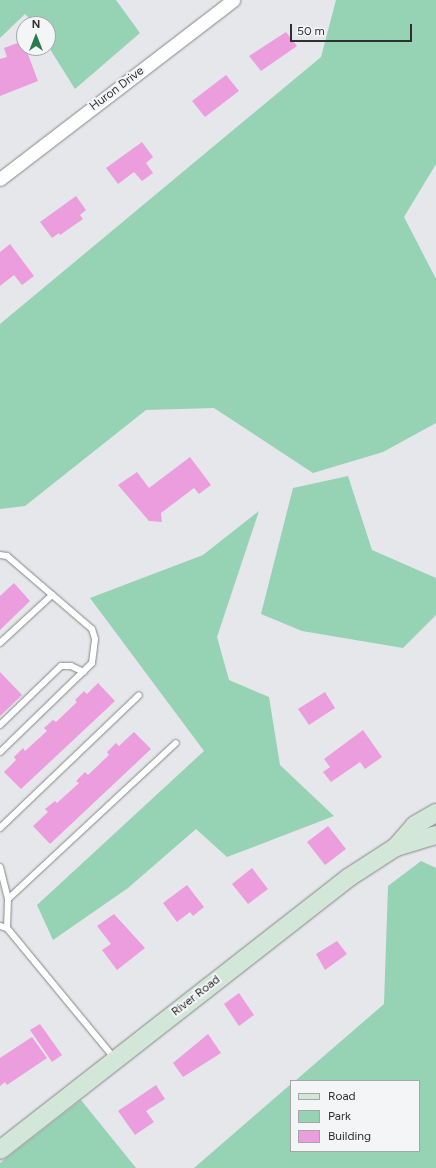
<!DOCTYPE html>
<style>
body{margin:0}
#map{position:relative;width:436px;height:1168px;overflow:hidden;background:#e6e7ea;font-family:Figtree,sans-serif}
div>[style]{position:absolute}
.green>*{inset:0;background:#96d2b4}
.building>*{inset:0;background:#eb9ddd}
.roads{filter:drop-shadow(0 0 1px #848688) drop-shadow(0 0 1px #848688)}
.lane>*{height:6px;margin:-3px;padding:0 3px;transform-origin:3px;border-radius:3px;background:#fff}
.street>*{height:13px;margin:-6.5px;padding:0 6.5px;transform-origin:6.5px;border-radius:6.5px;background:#fff}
.secondary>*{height:18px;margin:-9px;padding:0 9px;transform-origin:9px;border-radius:9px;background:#d2e7d8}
span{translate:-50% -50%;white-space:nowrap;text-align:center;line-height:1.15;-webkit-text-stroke:4px #f3f5f7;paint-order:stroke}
.street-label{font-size:12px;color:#2f3031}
.legend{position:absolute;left:290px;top:1080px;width:130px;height:72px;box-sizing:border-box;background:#f3f5f7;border:1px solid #a5a6a8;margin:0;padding:5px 7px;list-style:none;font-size:12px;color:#2f3031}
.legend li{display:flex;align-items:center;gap:8px;height:20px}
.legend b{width:20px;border:1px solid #a5a6a8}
.north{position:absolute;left:16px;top:16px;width:40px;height:40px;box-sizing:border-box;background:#f3f5f7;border:1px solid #a5a6a8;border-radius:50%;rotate:0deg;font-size:11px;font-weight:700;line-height:16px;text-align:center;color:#2f3031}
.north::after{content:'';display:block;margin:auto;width:14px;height:18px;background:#2a7b4c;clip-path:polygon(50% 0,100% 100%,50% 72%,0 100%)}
.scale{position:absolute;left:290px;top:24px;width:122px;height:18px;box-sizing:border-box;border:2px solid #2f3031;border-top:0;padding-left:5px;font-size:12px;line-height:14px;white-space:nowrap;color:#2f3031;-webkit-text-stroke:3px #f3f5f7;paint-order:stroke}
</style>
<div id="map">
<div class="green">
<div style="clip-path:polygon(0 0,116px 0,140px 33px,75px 89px,48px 46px,48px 24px,34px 24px,25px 14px,0 38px)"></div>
<div style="clip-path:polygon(336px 0,436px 0,436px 164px,404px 217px,436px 279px,436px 423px,383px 452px,313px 473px,214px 408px,146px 410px,25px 506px,0 509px,0 324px,321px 57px)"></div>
<div style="clip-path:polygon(348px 476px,372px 550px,436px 578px,436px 615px,403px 648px,302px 631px,261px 614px,293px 488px)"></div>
<div style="clip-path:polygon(259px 511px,217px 637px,229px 680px,269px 697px,280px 765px,334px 816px,227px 857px,196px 829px,128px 888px,53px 940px,37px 905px,204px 751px,90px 598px,203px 555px)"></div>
<div style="clip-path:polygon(421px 861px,436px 868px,436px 1168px,194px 1168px,291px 1084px,291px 1151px,419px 1151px,419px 1081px,295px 1081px,384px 1004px,388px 886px)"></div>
<div style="clip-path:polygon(81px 1100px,136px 1168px,0 1168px,0 1163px)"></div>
</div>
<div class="building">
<div style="clip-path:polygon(286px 32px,297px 46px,261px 71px,249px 56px)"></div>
<div style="clip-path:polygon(23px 41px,38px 81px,0 96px,0 59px,7px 57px,4px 48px)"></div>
<div style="clip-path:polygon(226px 75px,239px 91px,205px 117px,192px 101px)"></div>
<div style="clip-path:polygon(142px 142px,153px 157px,146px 163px,153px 173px,142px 181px,134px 172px,118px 184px,106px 168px)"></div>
<div style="clip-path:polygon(76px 196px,86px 210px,80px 215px,83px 219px,60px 235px,59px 233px,52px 238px,40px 222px)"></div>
<div style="clip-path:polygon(10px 244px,34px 276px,22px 285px,14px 275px,0 286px,0 252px)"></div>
<div style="clip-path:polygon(190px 457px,211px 485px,199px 494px,194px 488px,161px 513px,162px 522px,149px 521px,118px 485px,137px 472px,149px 488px)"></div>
<div style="clip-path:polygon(14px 583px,30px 601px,0 630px,0 596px)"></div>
<div style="clip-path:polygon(0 672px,22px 695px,0 716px)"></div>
<div style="clip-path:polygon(98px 683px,115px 701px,21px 789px,4px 772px,16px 760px,14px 757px,23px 748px,25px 751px,47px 731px,44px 728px,53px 720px,56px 722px,77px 702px,75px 700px,84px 691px,87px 694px)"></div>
<div style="clip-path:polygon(325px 692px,335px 708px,309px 725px,298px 709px)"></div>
<div style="clip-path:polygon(363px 730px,382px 757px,365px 769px,360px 762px,331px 782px,323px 772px,330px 767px,324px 759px)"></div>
<div style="clip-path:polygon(134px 732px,151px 749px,50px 844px,33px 826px,48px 812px,45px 809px,55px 801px,57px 803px,79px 783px,76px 781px,85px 772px,88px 775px,109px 755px,107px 752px,116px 743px,119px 746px)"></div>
<div style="clip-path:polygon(328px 826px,346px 849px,325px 865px,307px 842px)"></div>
<div style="clip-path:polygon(252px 868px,268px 889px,248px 904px,232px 884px)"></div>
<div style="clip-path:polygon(187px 885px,204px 907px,193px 916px,190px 912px,177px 922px,163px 903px)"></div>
<div style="clip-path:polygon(114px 914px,145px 948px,117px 970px,102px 950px,111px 944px,97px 926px)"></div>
<div style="clip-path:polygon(337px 941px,347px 954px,325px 970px,316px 954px)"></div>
<div style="clip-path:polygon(239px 993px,254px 1015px,239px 1026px,224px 1004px)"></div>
<div style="clip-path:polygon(40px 1024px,62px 1055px,52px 1062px,30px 1030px)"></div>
<div style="clip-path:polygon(208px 1034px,221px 1053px,183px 1077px,173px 1063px)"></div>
<div style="clip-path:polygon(32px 1037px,47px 1058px,7px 1085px,5px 1082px,0 1086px,0 1058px)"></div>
<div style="clip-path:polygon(156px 1085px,165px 1099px,146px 1111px,154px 1122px,135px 1135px,118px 1111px)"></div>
</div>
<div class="roads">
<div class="lane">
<div style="left:0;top:555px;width:7px;rotate:8deg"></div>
<div style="left:7px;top:556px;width:112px;rotate:40.7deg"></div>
<div style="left:92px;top:629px;width:10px;rotate:73deg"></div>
<div style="left:95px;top:639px;width:24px;rotate:97deg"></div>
<div style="left:92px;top:663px;width:128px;rotate:135.9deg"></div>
<div style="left:0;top:643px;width:71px;rotate:-42.7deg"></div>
<div style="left:0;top:725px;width:85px;rotate:-44deg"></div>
<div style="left:61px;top:666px;width:10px"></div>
<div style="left:71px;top:666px;width:14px;rotate:25deg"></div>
<div style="left:0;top:828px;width:192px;rotate:-43.7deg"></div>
<div style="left:0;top:867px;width:33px;rotate:76deg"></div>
<div style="left:8px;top:899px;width:29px;rotate:92deg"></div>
<div style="left:8px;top:899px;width:229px;rotate:-42.9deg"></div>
<div style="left:0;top:926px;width:7px;rotate:16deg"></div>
<div style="left:7px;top:928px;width:168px;rotate:50.5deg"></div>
</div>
<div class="street">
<div style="left:0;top:179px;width:294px;rotate:-37.5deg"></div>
</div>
<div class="secondary">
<div style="left:396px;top:847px;width:42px;rotate:-16.7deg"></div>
<div style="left:0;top:1150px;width:442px;rotate:-38deg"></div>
<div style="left:348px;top:878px;width:57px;rotate:-32.9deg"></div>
<div style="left:396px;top:847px;width:29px;rotate:-49deg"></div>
<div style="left:415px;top:825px;width:24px;rotate:-30deg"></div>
</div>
</div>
<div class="street-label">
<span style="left:117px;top:89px;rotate:-37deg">Huron Drive</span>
<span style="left:196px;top:996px;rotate:-38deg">River Road</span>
</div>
<ul class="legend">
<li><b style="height:5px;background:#d2e7d8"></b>Road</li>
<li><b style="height:11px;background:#96d2b4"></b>Park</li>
<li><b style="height:11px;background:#eb9ddd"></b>Building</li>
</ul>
<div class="north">N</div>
<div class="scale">50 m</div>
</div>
